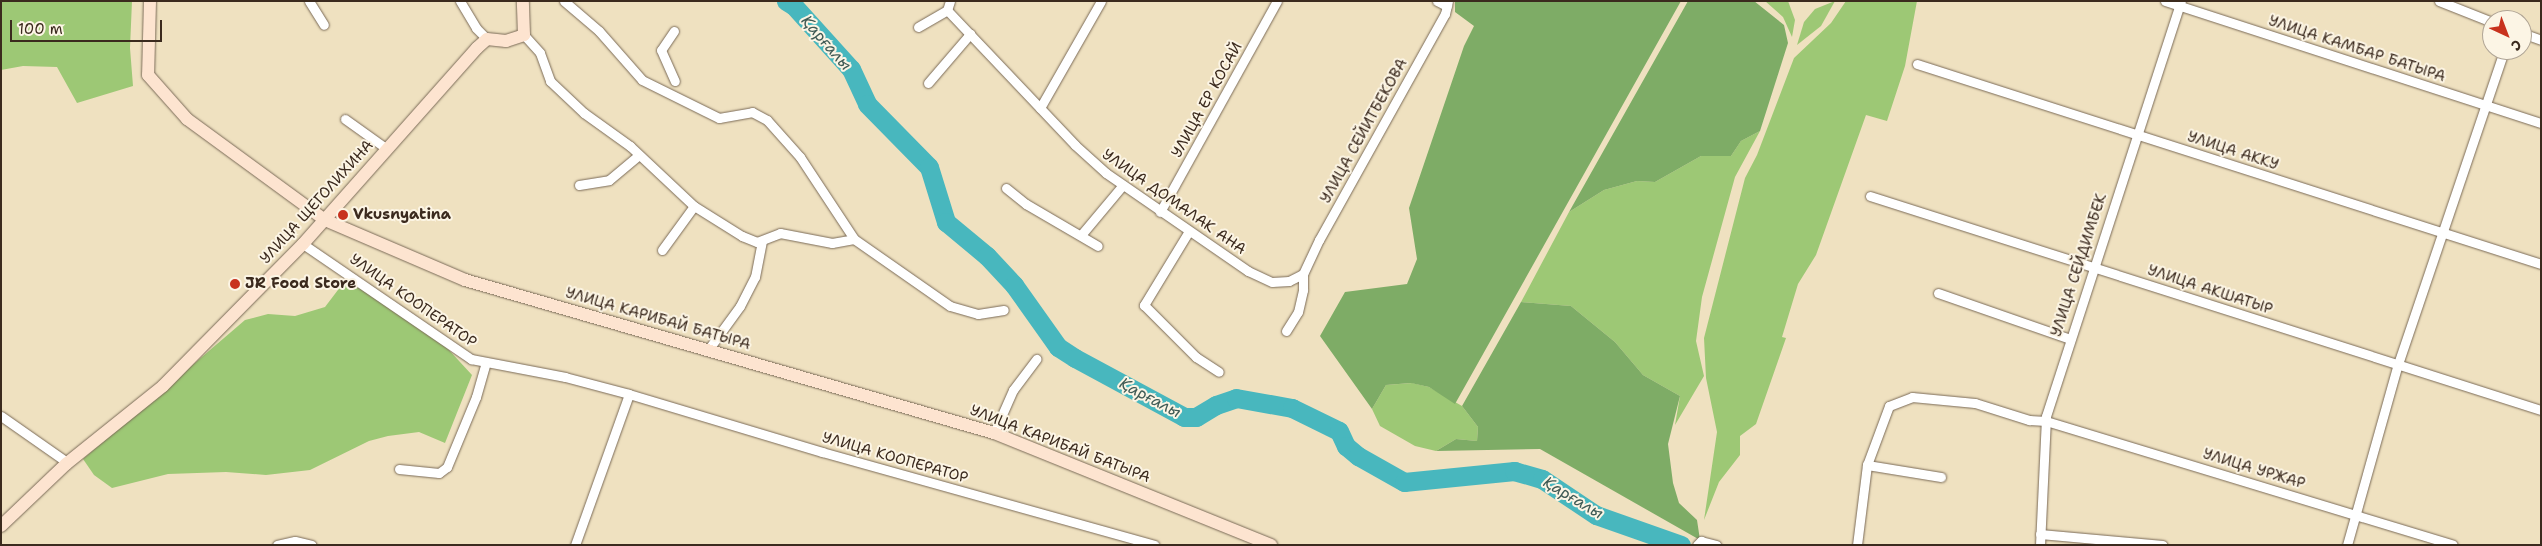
<!DOCTYPE html>
<meta charset="utf-8">
<style>
body{margin:0}
#map{position:relative;width:2542px;height:546px;overflow:hidden;background:#efe1c0;font-family:"Shantell Sans",sans-serif}
div>[style]{position:absolute}
.green>*{inset:0;background:#9dc875}
.forest>*{inset:0;background:#7eac66}
.river>*{height:19px;margin:-9.5px;padding:0 9.5px;transform-origin:9.5px;border-radius:9.5px;background:#48b7be}
.roads{filter:drop-shadow(0 0 1px #7a6a57) drop-shadow(0 0 1px #7a6a57)}
.street>*{height:9px;margin:-4.5px;padding:0 4.5px;transform-origin:4.5px;border-radius:4.5px;background:#fff}
.secondary>*{height:12px;margin:-6px;padding:0 6px;transform-origin:6px;border-radius:6px;background:#fde4d0}
.dots>*{width:14px;height:14px;translate:-50% -50%;box-sizing:border-box;border:2px solid #fcf5e5;border-radius:50%}
span{translate:-50% -50%;white-space:nowrap;text-align:center;line-height:1.15;-webkit-text-stroke:4px #fcf5e5;paint-order:stroke}
.street-label{font-size:15px;color:#3b2a1e}
.poi-label{font-size:15px;color:#3b2a1e;font-weight:700}
.left{translate:0 -50%;text-align:left}
.water-label{font-size:16px;color:#405b56;font-style:italic}
.frame{position:absolute;inset:0;border:2px solid #3b2a1e;pointer-events:none}
.north{position:absolute;left:2482px;top:10px;width:50px;height:50px;box-sizing:border-box;background:#fcf5e5;border:1px solid #afa495;border-radius:50%;rotate:137deg;font-size:14px;font-weight:700;line-height:20px;text-align:center;color:#3b2a1e}
.north::after{content:'';display:block;margin:auto;width:18px;height:22px;background:#c8321e;clip-path:polygon(50% 0,100% 100%,50% 72%,0 100%)}
.scale{position:absolute;left:10px;top:20px;width:152px;height:22px;box-sizing:border-box;border:2px solid #3b2a1e;border-top:0;padding-left:6px;font-size:15px;line-height:18px;white-space:nowrap;color:#3b2a1e;-webkit-text-stroke:4px #fcf5e5;paint-order:stroke}
</style>
<div id="map">
<div class="green">
<div style="clip-path:polygon(1px 1px,132px 1px,130px 48px,133px 86px,77px 103px,57px 67px,23px 66px,1px 70px)"></div>
<div style="clip-path:polygon(1765px 1px,1788px 1px,1795px 20px,1792px 37px,1783px 17px)"></div>
<div style="clip-path:polygon(1835px 1px,1821px 26px,1797px 45px,1804px 22px,1815px 9px)"></div>
<div style="clip-path:polygon(1846px 1px,1917px 1px,1905px 66px,1887px 121px,1866px 115px,1816px 255px,1798px 284px,1782px 337px,1786px 338px,1756px 424px,1740px 436px,1740px 455px,1719px 482px,1704px 520px,1717px 432px,1706px 378px,1704px 338px,1745px 178px,1757px 155px,1794px 58px,1831px 23px)"></div>
<div style="clip-path:polygon(1760px 131px,1735px 177px,1702px 297px,1696px 341px,1704px 376px,1675px 425px,1680px 396px,1643px 375px,1615px 342px,1571px 306px,1521px 302px,1569px 212px,1604px 190px,1637px 181px,1655px 182px,1701px 156px,1731px 156px,1741px 141px)"></div>
<div style="clip-path:polygon(344px 282px,364px 290px,448px 349px,472px 375px,445px 443px,419px 432px,388px 436px,369px 441px,310px 470px,266px 475px,226px 472px,168px 474px,112px 488px,94px 475px,83px 459px,245px 320px,268px 314px,295px 316px,325px 307px)"></div>
<div style="clip-path:polygon(1412px 383px,1429px 387px,1462px 406px,1478px 427px,1477px 441px,1456px 439px,1436px 451px,1415px 446px,1380px 426px,1372px 409px,1386px 385px)"></div>
</div>
<div class="forest">
<div style="clip-path:polygon(1455px 1px,1681px 1px,1455px 404px,1429px 387px,1411px 383px,1386px 385px,1372px 409px,1320px 336px,1345px 292px,1407px 284px,1417px 259px,1409px 208px,1464px 46px,1474px 26px,1455px 12px)"></div>
<div style="clip-path:polygon(1688px 1px,1754px 1px,1784px 25px,1788px 43px,1760px 131px,1741px 141px,1731px 156px,1701px 156px,1655px 182px,1637px 181px,1604px 190px,1569px 212px)"></div>
<div style="clip-path:polygon(1521px 302px,1571px 306px,1615px 342px,1643px 375px,1680px 396px,1668px 444px,1673px 483px,1679px 503px,1697px 520px,1700px 540px,1540px 449px,1436px 451px,1456px 439px,1477px 441px,1478px 427px,1462px 406px)"></div>
</div>
<div class="river">
<div style="left:786px;top:1px;width:9px;rotate:32deg"></div>
<div style="left:794px;top:6px;width:85px;rotate:47.9deg"></div>
<div style="left:851px;top:69px;width:38px;rotate:65deg"></div>
<div style="left:867px;top:104px;width:88px;rotate:45.5deg"></div>
<div style="left:929px;top:167px;width:58px;rotate:72.8deg"></div>
<div style="left:946px;top:222px;width:53px;rotate:39.7deg"></div>
<div style="left:987px;top:256px;width:40px;rotate:47deg"></div>
<div style="left:1014px;top:285px;width:76px;rotate:54.6deg"></div>
<div style="left:1058px;top:347px;width:20px;rotate:33deg"></div>
<div style="left:1075px;top:358px;width:124px;rotate:28.4deg"></div>
<div style="left:1184px;top:417px;width:12px"></div>
<div style="left:1196px;top:417px;width:23px;rotate:-31deg"></div>
<div style="left:1216px;top:405px;width:21px;rotate:-19deg"></div>
<div style="left:1236px;top:398px;width:57px;rotate:10.1deg"></div>
<div style="left:1292px;top:408px;width:52px;rotate:26.1deg"></div>
<div style="left:1339px;top:431px;width:17px;rotate:65deg"></div>
<div style="left:1346px;top:446px;width:16px;rotate:40deg"></div>
<div style="left:1358px;top:456px;width:53px;rotate:29.5deg"></div>
<div style="left:1404px;top:482px;width:111px;rotate:-5.7deg"></div>
<div style="left:1514px;top:471px;width:29px;rotate:16deg"></div>
<div style="left:1542px;top:479px;width:65px;rotate:33.7deg"></div>
<div style="left:1596px;top:515px;width:90px;rotate:19.4deg"></div>
</div>
<div class="roads">
<div class="street">
<div style="left:309px;top:1px;width:28px;rotate:58deg"></div>
<div style="left:460px;top:1px;width:31px;rotate:59deg"></div>
<div style="left:476px;top:28px;width:16px;rotate:45deg"></div>
<div style="left:564px;top:1px;width:46px;rotate:40.6deg"></div>
<div style="left:599px;top:31px;width:65px;rotate:48.7deg"></div>
<div style="left:642px;top:80px;width:86px;rotate:26.3deg"></div>
<div style="left:719px;top:118px;width:34px;rotate:-10deg"></div>
<div style="left:752px;top:112px;width:17px;rotate:28deg"></div>
<div style="left:767px;top:120px;width:50px;rotate:48.3deg"></div>
<div style="left:800px;top:157px;width:98px;rotate:56.6deg"></div>
<div style="left:854px;top:239px;width:117px;rotate:34.9deg"></div>
<div style="left:950px;top:306px;width:29px;rotate:16deg"></div>
<div style="left:978px;top:314px;width:26px;rotate:-9deg"></div>
<div style="left:950px;top:1px;width:9px;rotate:108deg"></div>
<div style="left:947px;top:10px;width:186px;rotate:46.5deg"></div>
<div style="left:1075px;top:145px;width:42px;rotate:42.1deg"></div>
<div style="left:1106px;top:173px;width:173px;rotate:34.6deg"></div>
<div style="left:1248px;top:271px;width:26px;rotate:25deg"></div>
<div style="left:1272px;top:282px;width:17px;rotate:-3deg"></div>
<div style="left:1289px;top:281px;width:16px;rotate:-27deg"></div>
<div style="left:1437px;top:1px;width:11px;rotate:27deg"></div>
<div style="left:2165px;top:1px;width:395px;rotate:18deg"></div>
<div style="left:2439px;top:1px;width:57px;rotate:21.6deg"></div>
<div style="left:918px;top:27px;width:34px;rotate:-30deg"></div>
<div style="left:674px;top:31px;width:23px;rotate:124deg"></div>
<div style="left:661px;top:50px;width:34px;rotate:66deg"></div>
<div style="left:2522px;top:33px;width:20px;rotate:20deg"></div>
<div style="left:524px;top:35px;width:24px;rotate:48deg"></div>
<div style="left:540px;top:53px;width:30px;rotate:70deg"></div>
<div style="left:550px;top:81px;width:47px;rotate:43.3deg"></div>
<div style="left:584px;top:113px;width:57px;rotate:35.7deg"></div>
<div style="left:630px;top:146px;width:88px;rotate:43.2deg"></div>
<div style="left:694px;top:206px;width:57px;rotate:32deg"></div>
<div style="left:742px;top:236px;width:16px;rotate:22deg"></div>
<div style="left:757px;top:242px;width:25px;rotate:-21deg"></div>
<div style="left:780px;top:233px;width:53px;rotate:10.9deg"></div>
<div style="left:832px;top:243px;width:22px;rotate:-10deg"></div>
<div style="left:1917px;top:64px;width:655px;rotate:17.77deg"></div>
<div style="left:928px;top:83px;width:65px;rotate:-49.4deg"></div>
<div style="left:1040px;top:108px;width:123px;rotate:-60.3deg"></div>
<div style="left:345px;top:119px;width:52px;rotate:35.5deg"></div>
<div style="left:579px;top:185px;width:30px;rotate:-9deg"></div>
<div style="left:609px;top:180px;width:39px;rotate:-40deg"></div>
<div style="left:1006px;top:188px;width:26px;rotate:39deg"></div>
<div style="left:1026px;top:204px;width:83px;rotate:30.3deg"></div>
<div style="left:1870px;top:196px;width:704px;rotate:17.69deg"></div>
<div style="left:1160px;top:212px;width:241px;rotate:-61deg"></div>
<div style="left:1189px;top:231px;width:87px;rotate:121.3deg"></div>
<div style="left:1144px;top:305px;width:74px;rotate:45deg"></div>
<div style="left:1196px;top:357px;width:27px;rotate:33deg"></div>
<div style="left:1081px;top:235px;width:65px;rotate:-50deg"></div>
<div style="left:303px;top:244px;width:204px;rotate:34.4deg"></div>
<div style="left:471px;top:359px;width:96px;rotate:10.8deg"></div>
<div style="left:565px;top:377px;width:66px;rotate:14.9deg"></div>
<div style="left:629px;top:394px;width:202px;rotate:16.7deg"></div>
<div style="left:822px;top:452px;width:345px;rotate:15.6deg"></div>
<div style="left:662px;top:250px;width:54px;rotate:-54deg"></div>
<div style="left:1938px;top:293px;width:140px;rotate:19.2deg"></div>
<div style="left:1286px;top:331px;width:22px;rotate:-58deg"></div>
<div style="left:1298px;top:312px;width:23px;rotate:-77deg"></div>
<div style="left:1303px;top:290px;width:16px;rotate:-90deg"></div>
<div style="left:1303px;top:274px;width:38px;rotate:-65deg"></div>
<div style="left:1319px;top:240px;width:259px;rotate:-60.9deg"></div>
<div style="left:1445px;top:14px;width:13px;rotate:-77deg"></div>
<div style="left:708px;top:350px;width:54px;rotate:-54deg"></div>
<div style="left:740px;top:306px;width:33px;rotate:-63deg"></div>
<div style="left:755px;top:277px;width:37px;rotate:-79deg"></div>
<div style="left:1px;top:416px;width:82px;rotate:35deg"></div>
<div style="left:994px;top:433px;width:47px;rotate:-66.2deg"></div>
<div style="left:1013px;top:390px;width:39px;rotate:-53deg"></div>
<div style="left:1867px;top:465px;width:75px;rotate:9.2deg"></div>
<div style="left:399px;top:469px;width:40px;rotate:5.7deg"></div>
<div style="left:439px;top:473px;width:10px;rotate:-37deg"></div>
<div style="left:447px;top:467px;width:76px;rotate:-67.5deg"></div>
<div style="left:476px;top:397px;width:35px;rotate:-74deg"></div>
<div style="left:2040px;top:534px;width:123px;rotate:5.1deg"></div>
<div style="left:277px;top:545px;width:18px;rotate:-13deg"></div>
<div style="left:295px;top:541px;width:17px;rotate:13deg"></div>
<div style="left:575px;top:545px;width:160px;rotate:-70.3deg"></div>
<div style="left:1697px;top:545px;width:6px;rotate:-45deg"></div>
<div style="left:1701px;top:541px;width:16px;rotate:15deg"></div>
<div style="left:1857px;top:545px;width:81px;rotate:-82.9deg"></div>
<div style="left:1867px;top:465px;width:63px;rotate:-69.6deg"></div>
<div style="left:1889px;top:406px;width:25px;rotate:-21deg"></div>
<div style="left:1912px;top:397px;width:63px;rotate:5.4deg"></div>
<div style="left:1975px;top:403px;width:57px;rotate:17.5deg"></div>
<div style="left:2029px;top:420px;width:17px;rotate:3deg"></div>
<div style="left:2046px;top:421px;width:425px;rotate:16.9deg"></div>
<div style="left:2040px;top:545px;width:129px;rotate:-87.3deg"></div>
<div style="left:2046px;top:416px;width:436px;rotate:-72deg"></div>
<div style="left:2347px;top:545px;width:188px;rotate:-74.3deg"></div>
<div style="left:2398px;top:364px;width:331px;rotate:-71.3deg"></div>
</div>
<div class="secondary">
<div style="left:150px;top:1px;width:74px;rotate:91.5deg"></div>
<div style="left:148px;top:75px;width:59px;rotate:48.4deg"></div>
<div style="left:187px;top:119px;width:171px;rotate:36.2deg"></div>
<div style="left:325px;top:220px;width:152px;rotate:23.2deg"></div>
<div style="left:465px;top:280px;width:551px;rotate:16.13deg"></div>
<div style="left:994px;top:433px;width:299px;rotate:22deg"></div>
<div style="left:1px;top:526px;width:90px;rotate:-43.6deg"></div>
<div style="left:66px;top:464px;width:124px;rotate:-38.8deg"></div>
<div style="left:163px;top:386px;width:199px;rotate:-45.4deg"></div>
<div style="left:303px;top:244px;width:262px;rotate:-48.4deg"></div>
<div style="left:477px;top:48px;width:13px;rotate:-42deg"></div>
<div style="left:487px;top:39px;width:19px;rotate:6deg"></div>
<div style="left:506px;top:41px;width:19px;rotate:-18deg"></div>
<div style="left:524px;top:35px;width:34px;rotate:-92deg"></div>
</div>
</div>
<div class="dots">
<div style="left:343px;top:215px;background:#c8321e"></div>
<div style="left:235px;top:284px;background:#c8321e"></div>
</div>
<div class="street-label">
<span style="left:2357px;top:49px;rotate:18deg">УЛИЦА КАМБАР БАТЫРА</span>
<span style="left:1207px;top:100px;rotate:-61deg">УЛИЦА ЕР КОСАЙ</span>
<span style="left:1364px;top:131px;rotate:-61deg">УЛИЦА СЕЙИТБЕКОВА</span>
<span style="left:2233px;top:151px;rotate:18deg">УЛИЦА АККУ</span>
<span style="left:317px;top:202px;rotate:-48deg">УЛИЦА ЩЕГОЛИХИНА</span>
<span style="left:1174px;top:202px;rotate:35deg">УЛИЦА ДОМАЛАК АНА</span>
<span style="left:2079px;top:265px;rotate:-72deg">УЛИЦА СЕЙДИМБЕК</span>
<span style="left:2210px;top:290px;rotate:18deg">УЛИЦА АКШАТЫР</span>
<span style="left:413px;top:301px;rotate:35deg">УЛИЦА КООПЕРАТОР</span>
<span style="left:658px;top:319px;rotate:16deg">УЛИЦА КАРИБАЙ БАТЫРА</span>
<span style="left:1060px;top:444px;rotate:21deg">УЛИЦА КАРИБАЙ БАТЫРА</span>
<span style="left:895px;top:458px;rotate:16deg">УЛИЦА КООПЕРАТОР</span>
<span style="left:2254px;top:469px;rotate:17deg">УЛИЦА УРЖАР</span>
</div>
<div class="poi-label">
<span class="left" style="left:353px;top:215px">Vkusnyatina</span>
<span class="left" style="left:245px;top:284px">JR Food Store</span>
</div>
<div class="water-label">
<span style="left:826px;top:43px;rotate:49deg">Қарғалы</span>
<span style="left:1150px;top:398px;rotate:28deg">Қарғалы</span>
<span style="left:1573px;top:498px;rotate:31deg">Қарғалы</span>
</div>
<div class="frame"></div>
<div class="north">С</div>
<div class="scale">100 m</div>
</div>
